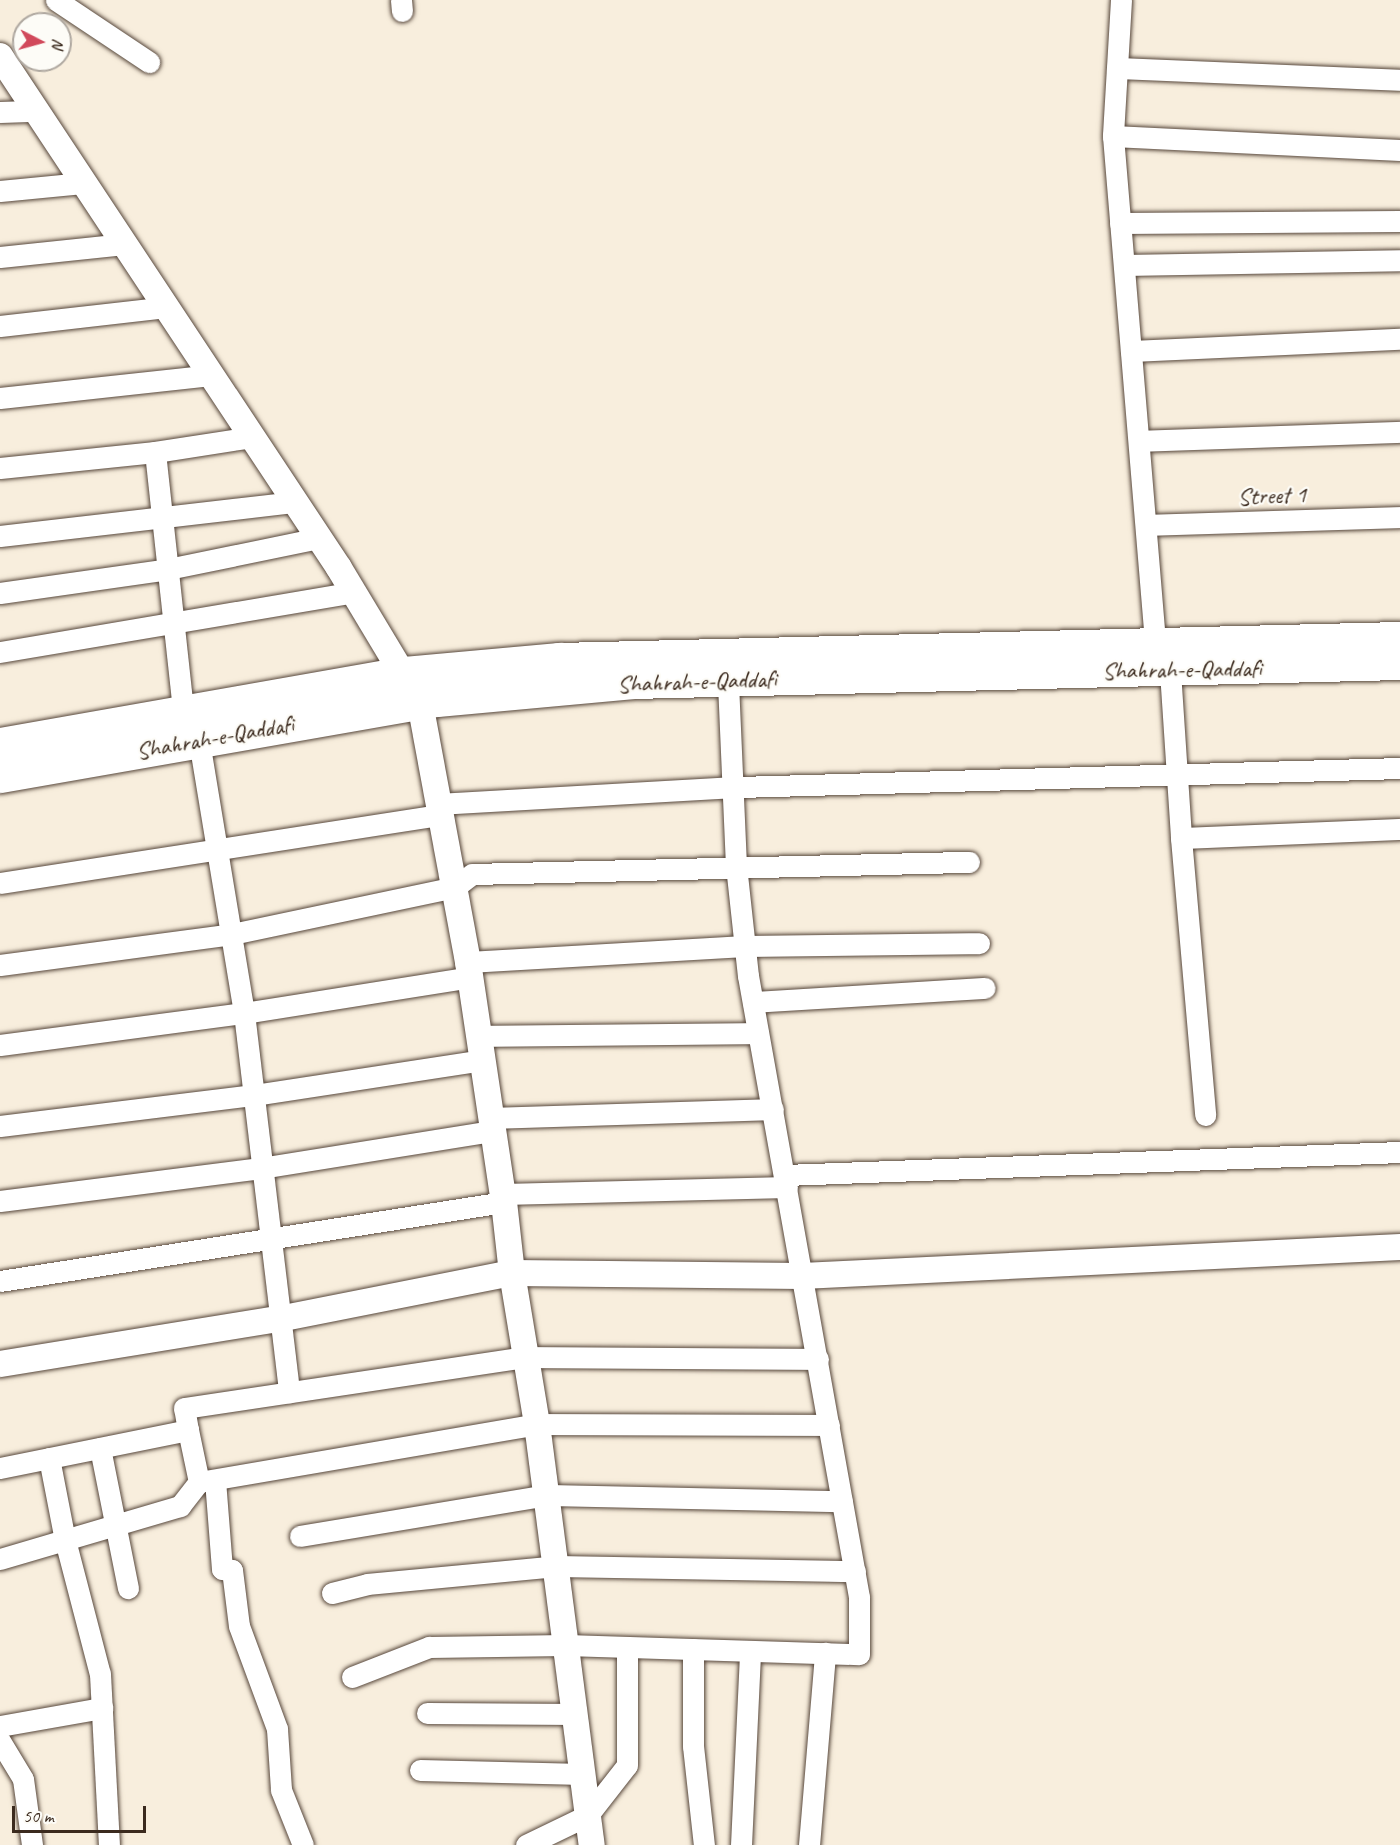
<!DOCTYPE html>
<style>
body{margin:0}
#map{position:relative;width:1400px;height:1845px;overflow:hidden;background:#f8eedd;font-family:Caveat,sans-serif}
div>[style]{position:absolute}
.roads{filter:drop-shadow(0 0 2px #57473b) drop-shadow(0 0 2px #57473b)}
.minor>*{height:21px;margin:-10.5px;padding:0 10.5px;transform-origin:10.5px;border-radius:10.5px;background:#fff}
.tertiary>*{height:26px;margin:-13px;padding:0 13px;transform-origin:13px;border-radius:13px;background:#fff}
.primary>*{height:33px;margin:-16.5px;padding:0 16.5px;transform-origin:16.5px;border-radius:16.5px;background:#fff}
span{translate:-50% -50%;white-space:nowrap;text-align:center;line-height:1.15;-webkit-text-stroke:4.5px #fdfcf7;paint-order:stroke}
.street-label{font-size:24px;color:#3b2a1e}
.north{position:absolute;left:12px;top:12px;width:60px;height:60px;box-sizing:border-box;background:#fdfcf7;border:2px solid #afa8a0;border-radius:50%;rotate:96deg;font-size:16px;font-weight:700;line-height:24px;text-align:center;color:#3b2a1e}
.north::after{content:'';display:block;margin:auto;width:21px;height:27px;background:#d1495b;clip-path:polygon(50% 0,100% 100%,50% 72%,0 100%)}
.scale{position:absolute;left:12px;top:1806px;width:134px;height:27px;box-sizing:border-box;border:3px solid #3b2a1e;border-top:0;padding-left:8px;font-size:18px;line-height:21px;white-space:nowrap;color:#3b2a1e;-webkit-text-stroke:4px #fdfcf7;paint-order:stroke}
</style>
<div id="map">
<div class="roads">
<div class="minor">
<div style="left:56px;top:0;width:112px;rotate:33.7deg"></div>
<div style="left:401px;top:0;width:11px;rotate:85deg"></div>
<div style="left:1121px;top:0;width:136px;rotate:93.4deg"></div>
<div style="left:1113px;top:136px;width:520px;rotate:85.25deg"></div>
<div style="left:1117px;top:68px;width:283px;rotate:2.4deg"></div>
<div style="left:0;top:112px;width:36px;rotate:-2deg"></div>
<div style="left:1113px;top:136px;width:287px;rotate:2.8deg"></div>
<div style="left:0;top:191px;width:83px;rotate:-5.5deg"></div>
<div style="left:1120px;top:223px;width:280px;rotate:-0.4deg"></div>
<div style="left:0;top:257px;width:125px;rotate:-6deg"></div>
<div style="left:1124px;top:265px;width:276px;rotate:-1deg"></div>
<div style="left:0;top:326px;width:167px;rotate:-6.5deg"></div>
<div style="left:1131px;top:351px;width:269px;rotate:-2.6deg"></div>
<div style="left:0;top:398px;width:212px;rotate:-6.2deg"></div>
<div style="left:1139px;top:441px;width:261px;rotate:-2deg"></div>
<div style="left:155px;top:452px;width:261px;rotate:83.8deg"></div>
<div style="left:0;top:468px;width:156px;rotate:-5.9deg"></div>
<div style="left:155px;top:452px;width:98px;rotate:-8.8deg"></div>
<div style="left:1146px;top:525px;width:254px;rotate:-1.8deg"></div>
<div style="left:0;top:536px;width:297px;rotate:-6.6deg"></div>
<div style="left:0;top:593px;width:170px;rotate:-8.1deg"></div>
<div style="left:168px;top:569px;width:154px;rotate:-11.6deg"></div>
<div style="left:0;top:652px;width:359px;rotate:-9.6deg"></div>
<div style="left:1170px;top:671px;width:167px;rotate:86.2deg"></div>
<div style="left:1181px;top:838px;width:278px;rotate:85deg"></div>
<div style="left:199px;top:741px;width:276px;rotate:80.6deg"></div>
<div style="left:244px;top:1013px;width:382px;rotate:83.2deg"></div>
<div style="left:439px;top:804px;width:299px;rotate:-3.3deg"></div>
<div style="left:738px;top:787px;width:662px;rotate:-1.64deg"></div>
<div style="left:1181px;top:838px;width:219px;rotate:-2.4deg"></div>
<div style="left:0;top:883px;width:446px;rotate:-8.8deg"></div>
<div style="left:468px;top:962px;width:277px;rotate:-3.3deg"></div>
<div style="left:745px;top:946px;width:234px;rotate:-0.7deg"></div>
<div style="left:0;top:965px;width:234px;rotate:-7.6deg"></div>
<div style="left:232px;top:934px;width:228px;rotate:-11.9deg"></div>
<div style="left:455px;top:887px;width:21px;rotate:-37deg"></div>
<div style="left:472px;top:874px;width:497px;rotate:-1.4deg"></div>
<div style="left:753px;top:1002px;width:232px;rotate:-3.5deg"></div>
<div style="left:479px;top:1036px;width:279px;rotate:-0.6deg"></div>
<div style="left:0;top:1045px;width:246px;rotate:-7.5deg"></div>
<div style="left:244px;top:1013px;width:230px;rotate:-9deg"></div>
<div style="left:492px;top:1118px;width:281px;rotate:-1.8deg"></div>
<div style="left:0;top:1126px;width:256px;rotate:-7deg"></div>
<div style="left:254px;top:1095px;width:232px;rotate:-8.7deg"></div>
<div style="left:785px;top:1175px;width:615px;rotate:-2.14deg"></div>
<div style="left:503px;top:1194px;width:284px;rotate:-1.4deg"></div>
<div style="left:0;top:1201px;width:263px;rotate:-7.2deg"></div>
<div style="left:261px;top:1168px;width:235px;rotate:-9.1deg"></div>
<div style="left:0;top:1281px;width:510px;rotate:-8.91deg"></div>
<div style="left:188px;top:1430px;width:53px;rotate:78.1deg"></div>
<div style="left:199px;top:1482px;width:343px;rotate:-9.7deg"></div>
<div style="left:537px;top:1424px;width:292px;rotate:0.2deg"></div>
<div style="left:100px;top:1448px;width:143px;rotate:78.7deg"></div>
<div style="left:49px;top:1458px;width:84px;rotate:79deg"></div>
<div style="left:65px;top:1540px;width:138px;rotate:75.4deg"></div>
<div style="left:100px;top:1674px;width:171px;rotate:87deg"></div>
<div style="left:0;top:1468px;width:192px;rotate:-11.4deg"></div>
<div style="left:188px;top:1430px;width:22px;rotate:-100deg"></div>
<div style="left:184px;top:1408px;width:347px;rotate:-8.5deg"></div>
<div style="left:527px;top:1357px;width:291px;rotate:0.4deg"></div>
<div style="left:215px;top:1480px;width:89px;rotate:85.5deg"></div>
<div style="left:222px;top:1569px;width:10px;rotate:6deg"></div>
<div style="left:232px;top:1570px;width:56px;rotate:82.9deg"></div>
<div style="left:239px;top:1626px;width:110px;rotate:69.7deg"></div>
<div style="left:277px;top:1729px;width:61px;rotate:86.2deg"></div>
<div style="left:281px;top:1790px;width:59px;rotate:68.2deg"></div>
<div style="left:300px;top:1536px;width:250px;rotate:-9.4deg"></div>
<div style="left:547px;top:1495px;width:295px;rotate:1.2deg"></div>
<div style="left:0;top:1559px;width:188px;rotate:-16.4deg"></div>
<div style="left:180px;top:1506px;width:31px;rotate:-52deg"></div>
<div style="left:332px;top:1593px;width:36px;rotate:-14deg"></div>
<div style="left:367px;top:1584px;width:190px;rotate:-5.4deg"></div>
<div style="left:556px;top:1566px;width:299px;rotate:1deg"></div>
<div style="left:693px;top:1649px;width:97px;rotate:90deg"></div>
<div style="left:693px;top:1746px;width:100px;rotate:83.7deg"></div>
<div style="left:352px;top:1677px;width:83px;rotate:-21.3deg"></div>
<div style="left:429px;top:1647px;width:137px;rotate:-0.8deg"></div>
<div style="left:566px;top:1645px;width:293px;rotate:1.8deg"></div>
<div style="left:859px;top:1654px;width:57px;rotate:-90deg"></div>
<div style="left:859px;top:1597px;width:631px;rotate:-100.13deg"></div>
<div style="left:748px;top:976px;width:111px;rotate:-96.2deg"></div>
<div style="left:736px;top:866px;width:186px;rotate:-92.5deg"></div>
<div style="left:427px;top:1713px;width:149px;rotate:0.4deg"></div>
<div style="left:0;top:1726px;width:104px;rotate:-10deg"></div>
<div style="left:0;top:1741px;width:44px;rotate:58.8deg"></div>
<div style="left:23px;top:1779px;width:67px;rotate:82.2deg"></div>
<div style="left:420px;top:1770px;width:163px;rotate:1.4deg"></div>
<div style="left:526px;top:1845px;width:69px;rotate:-25.8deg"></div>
<div style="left:588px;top:1815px;width:63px;rotate:-52deg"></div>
<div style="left:627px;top:1765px;width:118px;rotate:-90deg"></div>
<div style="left:741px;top:1845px;width:194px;rotate:-87.3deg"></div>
<div style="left:809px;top:1845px;width:193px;rotate:-85.2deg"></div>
</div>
<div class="tertiary">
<div style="left:0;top:56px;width:614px;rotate:56.49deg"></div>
<div style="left:339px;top:568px;width:157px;rotate:59deg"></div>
<div style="left:420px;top:703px;width:263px;rotate:79.5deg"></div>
<div style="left:468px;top:962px;width:243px;rotate:81.5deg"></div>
<div style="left:504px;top:1202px;width:71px;rotate:83.6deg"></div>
<div style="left:512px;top:1273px;width:153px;rotate:80.6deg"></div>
<div style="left:537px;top:1424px;width:425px;rotate:82.6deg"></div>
<div style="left:0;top:1364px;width:283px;rotate:-9.2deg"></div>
<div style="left:279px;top:1319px;width:237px;rotate:-11.2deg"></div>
<div style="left:512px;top:1273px;width:290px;rotate:0.6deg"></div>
<div style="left:802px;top:1276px;width:599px;rotate:-2.78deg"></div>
</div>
<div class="primary">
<div style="left:0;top:744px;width:410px;rotate:-10deg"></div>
<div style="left:404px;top:673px;width:156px;rotate:-5.2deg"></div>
<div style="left:559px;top:659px;width:841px;rotate:-1.43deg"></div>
<div style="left:0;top:776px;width:444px;rotate:-9.9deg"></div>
<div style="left:437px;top:700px;width:197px;rotate:-5.2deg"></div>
<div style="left:633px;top:682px;width:767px;rotate:-1.42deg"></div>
</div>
</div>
<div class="street-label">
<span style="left:1272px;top:496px;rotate:-2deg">Street 1</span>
<span style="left:1182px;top:670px;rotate:-1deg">Shahrah-e-Qaddafi</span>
<span style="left:697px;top:682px;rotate:-2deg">Shahrah-e-Qaddafi</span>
<span style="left:215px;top:738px;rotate:-10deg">Shahrah-e-Qaddafi</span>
</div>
<div class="north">N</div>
<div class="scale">50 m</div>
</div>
